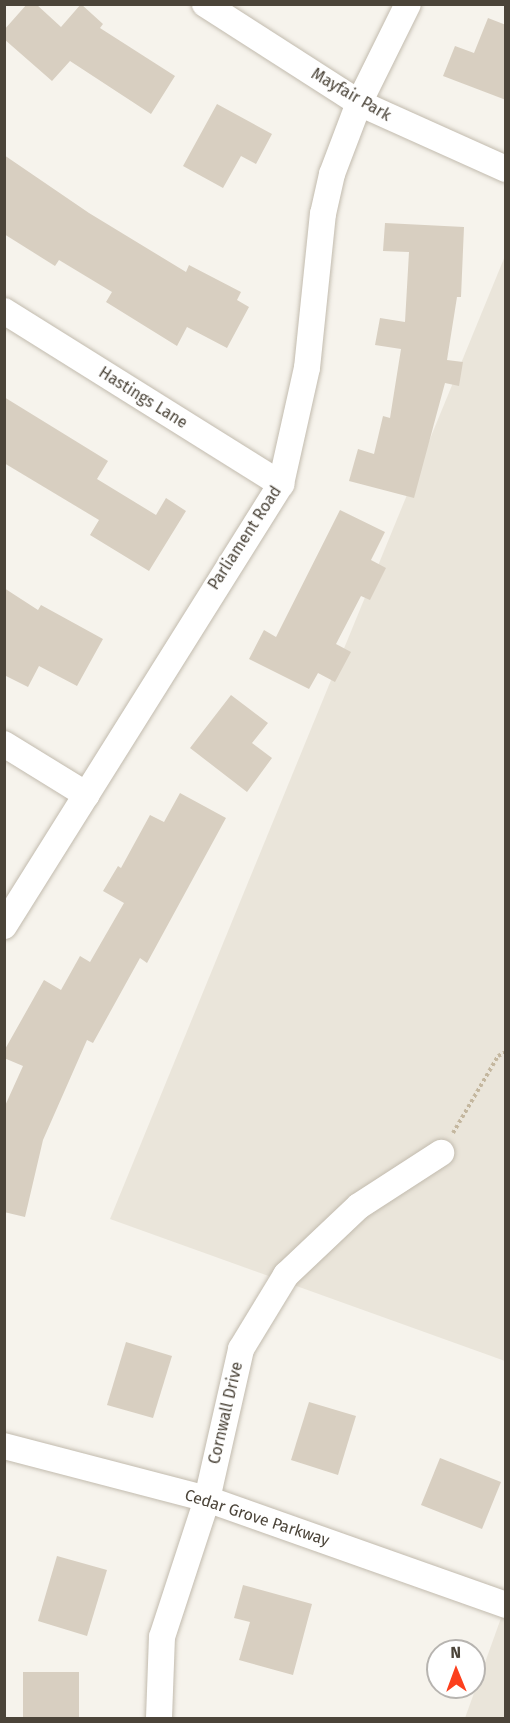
<!DOCTYPE html>
<style>
body{margin:0}
#map{position:relative;width:510px;height:1723px;overflow:hidden;background:#f6f3ec;font-family:"Fira Sans",sans-serif}
div>[style]{position:absolute}
.residential>*{inset:0;background:#eae5da}
.building>*{inset:0;background:#d8cfc1}
.path>*{height:4px;margin-top:-2px;transform-origin:0;background:repeating-linear-gradient(90deg,#c4b79f 0 3px,transparent 0 6px)}
.roads{filter:drop-shadow(0 0 2px #c2bbae) drop-shadow(0 0 2px #c2bbae)}
.street>*{height:26px;margin:-13px;padding:0 13px;transform-origin:13px;border-radius:13px;background:#fff}
span{translate:-50% -50%;white-space:nowrap;text-align:center;line-height:1.15;-webkit-text-stroke:5px #fff;paint-order:stroke}
.street-label{font-size:16px;color:#4b4439}
.frame{position:absolute;inset:0;border:6px solid #4b4439;pointer-events:none}
.north{position:absolute;left:426px;top:1639px;width:60px;height:60px;box-sizing:border-box;background:#fff;border:2px solid #b7b4b0;border-radius:50%;rotate:359deg;font-size:16px;font-weight:700;line-height:24px;text-align:center;color:#4b4439}
.north::after{content:'';display:block;margin:auto;width:21px;height:27px;background:#fc3f1d;clip-path:polygon(50% 0,100% 100%,50% 72%,0 100%)}
</style>
<div id="map">
<div class="residential">
<div style="clip-path:polygon(505px 256px,505px 1361px,110px 1219px)"></div>
<div style="clip-path:polygon(505px 1607px,505px 1718px,465px 1718px)"></div>
</div>
<div class="building">
<div style="clip-path:polygon(27px 4px,36px 4px,61px 27px,81px 4px,103px 24px,100px 28px,175px 76px,151px 114px,70px 61px,52px 81px,4px 39px,4px 30px)"></div>
<div style="clip-path:polygon(488px 18px,506px 25px,506px 100px,443px 76px,455px 46px,474px 53px)"></div>
<div style="clip-path:polygon(217px 104px,272px 134px,256px 164px,241px 156px,223px 188px,183px 166px)"></div>
<div style="clip-path:polygon(4px 155px,89px 213px,186px 272px,189px 265px,241px 292px,237px 300px,249px 307px,227px 348px,187px 327px,177px 346px,106px 302px,112px 292px,59px 260px,55px 266px,4px 234px)"></div>
<div style="clip-path:polygon(385px 223px,464px 227px,461px 297px,457px 297px,447px 360px,463px 362px,459px 386px,445px 383px,414px 498px,349px 481px,358px 449px,374px 454px,383px 416px,390px 418px,401px 349px,375px 345px,380px 318px,405px 322px,409px 252px,383px 251px)"></div>
<div style="clip-path:polygon(4px 397px,108px 461px,97px 479px,156px 515px,166px 498px,186px 511px,149px 571px,90px 535px,99px 520px,4px 463px)"></div>
<div style="clip-path:polygon(340px 510px,385px 532px,371px 560px,386px 568px,370px 600px,361px 596px,336px 644px,351px 652px,335px 682px,318px 673px,309px 689px,249px 659px,264px 630px,276px 637px)"></div>
<div style="clip-path:polygon(4px 588px,38px 610px,41px 605px,103px 639px,77px 686px,39px 666px,28px 687px,4px 675px)"></div>
<div style="clip-path:polygon(231px 695px,268px 723px,252px 743px,272px 758px,247px 792px,190px 748px)"></div>
<div style="clip-path:polygon(180px 793px,226px 818px,147px 963px,140px 958px,93px 1043px,87px 1040px,43px 1140px,25px 1217px,4px 1212px,4px 1108px,23px 1066px,4px 1058px,4px 1051px,44px 980px,61px 990px,80px 956px,90px 962px,124px 903px,103px 891px,118px 866px,121px 868px,150px 815px,164px 822px)"></div>
<div style="clip-path:polygon(126px 1342px,172px 1356px,153px 1418px,107px 1405px)"></div>
<div style="clip-path:polygon(309px 1402px,356px 1416px,338px 1475px,291px 1460px)"></div>
<div style="clip-path:polygon(440px 1458px,501px 1482px,482px 1529px,421px 1505px)"></div>
<div style="clip-path:polygon(57px 1556px,107px 1570px,87px 1636px,38px 1621px)"></div>
<div style="clip-path:polygon(243px 1585px,312px 1604px,293px 1675px,239px 1660px,250px 1622px,234px 1618px)"></div>
<div style="clip-path:polygon(23px 1672px,79px 1672px,79px 1719px,23px 1719px)"></div>
</div>
<div class="path">
<div style="left:453px;top:1133px;width:89px;rotate:-59.7deg"></div>
<div style="left:498px;top:1056px;width:9px;rotate:-27deg"></div>
</div>
<div class="roads">
<div class="street">
<div style="left:205px;top:4px;width:183px;rotate:32.7deg"></div>
<div style="left:359px;top:103px;width:161px;rotate:24.2deg"></div>
<div style="left:4px;top:311px;width:327px;rotate:32deg"></div>
<div style="left:4px;top:744px;width:97px;rotate:31.6deg"></div>
<div style="left:4px;top:926px;width:522px;rotate:-57.92deg"></div>
<div style="left:281px;top:484px;width:119px;rotate:-77.4deg"></div>
<div style="left:307px;top:368px;width:155px;rotate:-84.1deg"></div>
<div style="left:323px;top:214px;width:41px;rotate:-77.3deg"></div>
<div style="left:332px;top:174px;width:76px;rotate:-69.2deg"></div>
<div style="left:359px;top:103px;width:110px;rotate:-63.7deg"></div>
<div style="left:4px;top:1446px;width:210px;rotate:14.6deg"></div>
<div style="left:207px;top:1499px;width:317px;rotate:19.5deg"></div>
<div style="left:159px;top:1718px;width:81px;rotate:-87.9deg"></div>
<div style="left:162px;top:1637px;width:145px;rotate:-71.9deg"></div>
<div style="left:207px;top:1499px;width:154px;rotate:-77.2deg"></div>
<div style="left:241px;top:1349px;width:87px;rotate:-58.7deg"></div>
<div style="left:286px;top:1275px;width:100px;rotate:-43.4deg"></div>
<div style="left:359px;top:1206px;width:98px;rotate:-32.9deg"></div>
</div>
</div>
<div class="street-label">
<span style="left:351px;top:95px;rotate:30deg">Mayfair Park</span>
<span style="left:143px;top:398px;rotate:32deg">Hastings Lane</span>
<span style="left:245px;top:538px;rotate:-57deg">Parliament Road</span>
<span style="left:226px;top:1413px;rotate:-77deg">Cornwall Drive</span>
<span style="left:257px;top:1518px;rotate:18deg">Cedar Grove Parkway</span>
</div>
<div class="frame"></div>
<div class="north">N</div>
</div>
